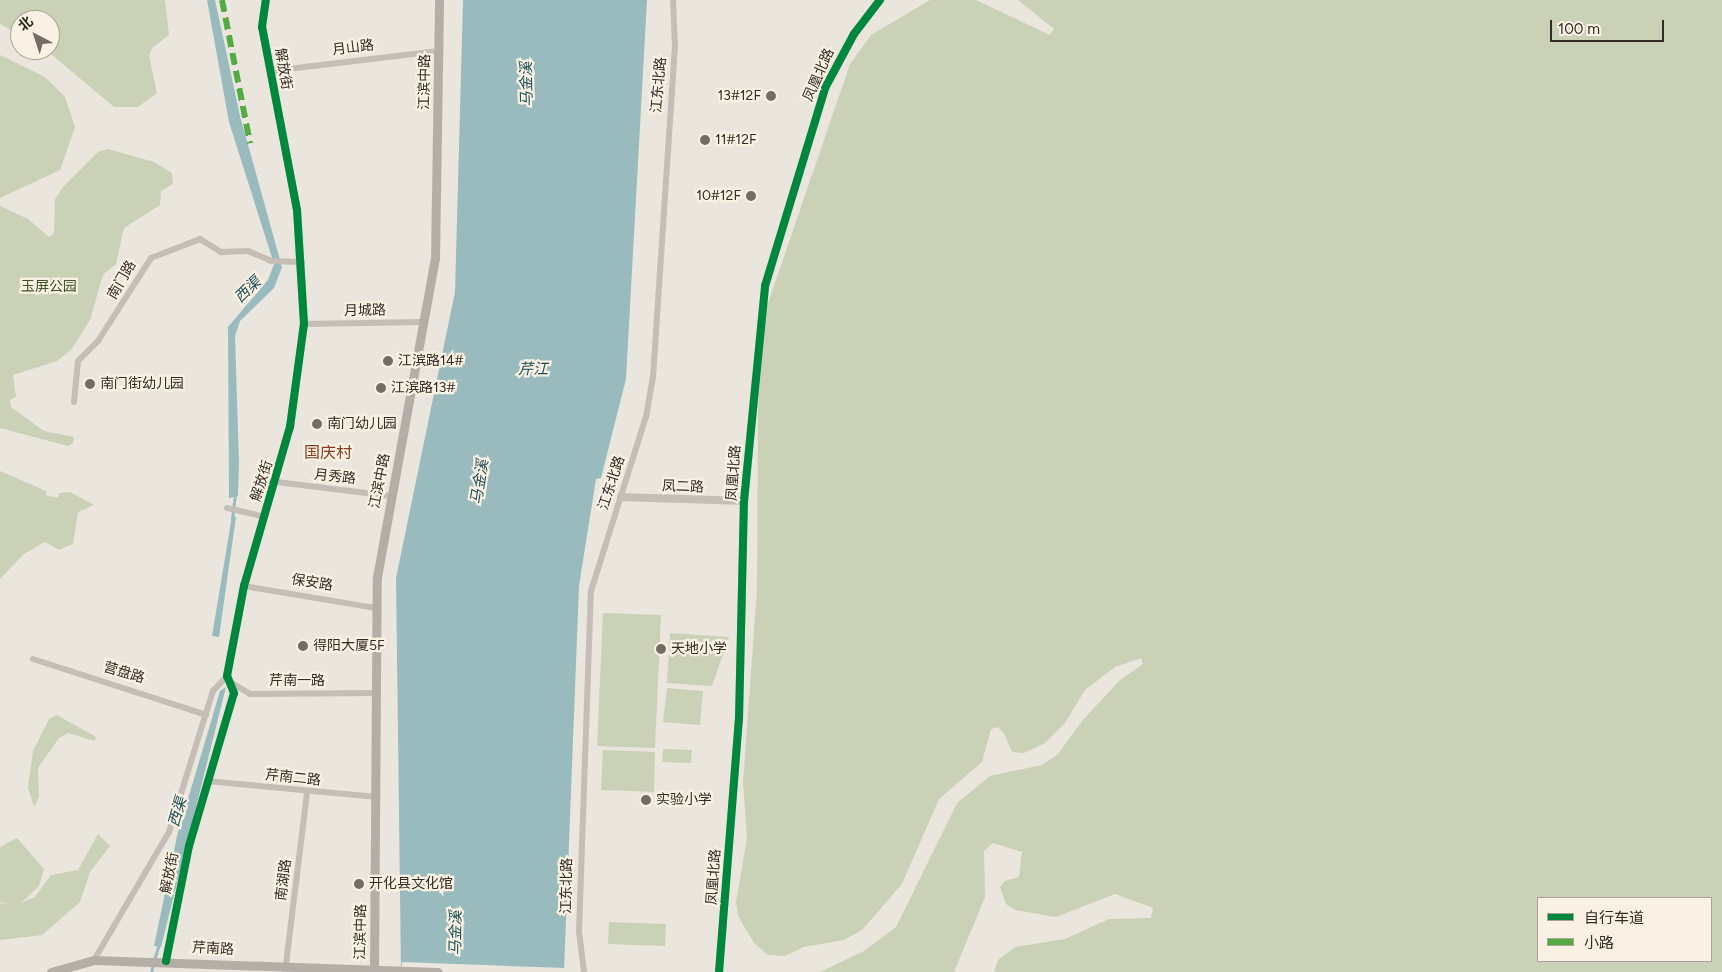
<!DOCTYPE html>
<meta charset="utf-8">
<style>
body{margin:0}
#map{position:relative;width:1722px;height:972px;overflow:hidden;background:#ebe6dd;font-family:Figtree,"Noto Sans SC",sans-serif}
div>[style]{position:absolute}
.green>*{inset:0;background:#cad1b6}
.water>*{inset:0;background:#99bbbd}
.pier>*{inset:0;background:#ebe6dd}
.stream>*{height:2.5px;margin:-1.25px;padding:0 1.25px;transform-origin:1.25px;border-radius:1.25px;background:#99bbbd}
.minor>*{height:6px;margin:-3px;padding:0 3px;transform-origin:3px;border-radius:3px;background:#c4beb6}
.tertiary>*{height:8px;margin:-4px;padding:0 4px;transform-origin:4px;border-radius:4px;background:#c4beb6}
.secondary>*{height:9px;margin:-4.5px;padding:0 4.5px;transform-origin:4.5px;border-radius:4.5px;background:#b5aea7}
.quiet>*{height:6px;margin-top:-3px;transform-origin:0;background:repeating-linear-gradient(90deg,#54ab44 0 12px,transparent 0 18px)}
.cycleway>*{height:8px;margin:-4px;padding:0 4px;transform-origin:4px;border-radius:4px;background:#00873e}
.dots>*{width:14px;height:14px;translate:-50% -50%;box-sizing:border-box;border:2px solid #f9f1e3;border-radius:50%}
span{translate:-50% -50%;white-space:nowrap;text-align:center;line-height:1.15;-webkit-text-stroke:4.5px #f9f1e3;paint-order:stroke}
.street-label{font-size:14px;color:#342b25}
.poi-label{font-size:14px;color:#342b25}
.right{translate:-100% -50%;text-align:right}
.left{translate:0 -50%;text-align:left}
.park-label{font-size:14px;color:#405329}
.water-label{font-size:15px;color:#1a4d56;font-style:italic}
.quarter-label{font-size:16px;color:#853e1d}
.legend{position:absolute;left:1537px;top:897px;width:175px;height:65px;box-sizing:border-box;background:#f9f1e3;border:1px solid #aaa297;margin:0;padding:6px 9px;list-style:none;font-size:15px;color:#342b25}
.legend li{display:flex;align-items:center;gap:10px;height:25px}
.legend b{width:25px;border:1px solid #aaa297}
.north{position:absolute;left:10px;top:10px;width:50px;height:50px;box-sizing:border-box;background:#f9f1e3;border:1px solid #aaa297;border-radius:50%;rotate:320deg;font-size:14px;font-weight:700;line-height:20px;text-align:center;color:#342b25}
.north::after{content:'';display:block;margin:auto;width:18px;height:22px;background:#746c65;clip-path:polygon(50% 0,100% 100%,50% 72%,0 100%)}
.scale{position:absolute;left:1550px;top:20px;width:114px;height:22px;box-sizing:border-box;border:2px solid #342b25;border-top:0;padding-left:6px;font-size:15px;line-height:18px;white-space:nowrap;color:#342b25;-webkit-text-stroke:4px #f9f1e3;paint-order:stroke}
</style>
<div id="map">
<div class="green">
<div style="clip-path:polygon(0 0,165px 0,169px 35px,152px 48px,149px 56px,157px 93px,138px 107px,114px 107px,46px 50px,50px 50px,50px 20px,20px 20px,20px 35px,0 24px)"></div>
<div style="clip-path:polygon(evenodd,930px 0,976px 0,1050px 35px,1054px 29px,1018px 0,1722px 0,1722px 972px,994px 972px,998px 960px,1015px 947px,1065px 939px,1109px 919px,1151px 918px,1153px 908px,1115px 894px,1056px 917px,1015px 910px,1006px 904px,1000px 887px,1005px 881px,1019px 877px,1022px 852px,993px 843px,984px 851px,985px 897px,954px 972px,820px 972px,864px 951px,896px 927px,957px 803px,990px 776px,1042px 765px,1058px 754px,1082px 721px,1120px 680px,1143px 664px,1141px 658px,1115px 667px,1085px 690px,1065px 723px,1045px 743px,1024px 753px,1012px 752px,1004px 733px,998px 727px,991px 729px,982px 762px,939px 799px,902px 884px,862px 930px,844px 940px,804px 947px,785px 956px,768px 955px,754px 943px,738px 916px,736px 902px,747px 838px,743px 783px,757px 589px,758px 408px,765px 312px,850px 64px,871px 35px,930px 0,1538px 898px,1711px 898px,1711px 961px,1538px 961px,1538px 898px)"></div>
<div style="clip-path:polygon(0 55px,45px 77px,65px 97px,75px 127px,60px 170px,0 198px)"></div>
<div style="clip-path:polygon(108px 149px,154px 162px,172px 173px,173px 184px,161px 191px,160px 205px,124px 228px,116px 264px,103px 275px,90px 320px,71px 350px,57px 361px,13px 375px,16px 397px,10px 400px,11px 407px,44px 431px,74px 437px,73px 443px,68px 446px,0 428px,0 206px,28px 219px,49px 237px,54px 234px,55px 199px,63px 187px,98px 152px)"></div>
<div style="clip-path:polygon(0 471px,46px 491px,46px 495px,58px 498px,59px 493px,70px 492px,94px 505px,78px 512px,73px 544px,59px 550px,45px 542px,24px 554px,0 579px)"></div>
<div style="clip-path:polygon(603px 613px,661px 615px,655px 748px,597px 746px)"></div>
<div style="clip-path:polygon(670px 633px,729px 637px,712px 686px,667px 683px)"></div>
<div style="clip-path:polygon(667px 688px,703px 691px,700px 725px,663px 722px)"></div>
<div style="clip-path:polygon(57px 715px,96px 737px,95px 741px,68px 733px,59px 738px,38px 768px,39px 797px,34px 807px,28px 788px,33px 751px,49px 719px)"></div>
<div style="clip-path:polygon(663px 749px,692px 750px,691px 763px,662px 762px)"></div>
<div style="clip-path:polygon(603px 750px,655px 752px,654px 792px,601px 790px)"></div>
<div style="clip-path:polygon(98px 834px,110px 846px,90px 872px,80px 902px,42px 935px,0 940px,0 903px,14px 906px,0 902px,0 847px,17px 838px,44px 869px,39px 886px,21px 903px,35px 897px,51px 875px,78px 870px)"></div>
<div style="clip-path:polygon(609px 922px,666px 924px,665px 946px,608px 944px)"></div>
</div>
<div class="water">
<div style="clip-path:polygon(207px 0,215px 0,240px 116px,282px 267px,274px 288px,240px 321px,235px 336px,239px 462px,238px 496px,229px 498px,228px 327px,268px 280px,274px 264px,229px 122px)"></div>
<div style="clip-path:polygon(463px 0,647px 0,626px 379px,601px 478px,596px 479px,579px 586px,564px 972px,401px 972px,396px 578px,455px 292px)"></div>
<div style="clip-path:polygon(232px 516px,236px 517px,219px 637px,212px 636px)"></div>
<div style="clip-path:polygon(226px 687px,161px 947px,154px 946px,177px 836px,220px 691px)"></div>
</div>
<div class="pier">
<div style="clip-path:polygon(402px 962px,564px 968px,564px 972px,401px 972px)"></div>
</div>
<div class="stream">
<div style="left:232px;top:519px;width:24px;rotate:-83deg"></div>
<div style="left:154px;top:960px;width:17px;rotate:-73deg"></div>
<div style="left:151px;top:972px;width:7px;rotate:-74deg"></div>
</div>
<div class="minor">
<div style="left:271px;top:71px;width:169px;rotate:-6.8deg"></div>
<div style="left:304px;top:324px;width:121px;rotate:-0.9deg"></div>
<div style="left:74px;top:402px;width:41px;rotate:-84.4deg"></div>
<div style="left:78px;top:361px;width:28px;rotate:-45deg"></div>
<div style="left:98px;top:341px;width:98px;rotate:-57.4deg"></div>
<div style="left:151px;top:258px;width:53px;rotate:-21.2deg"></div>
<div style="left:200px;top:239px;width:25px;rotate:32deg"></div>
<div style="left:221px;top:252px;width:27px;rotate:-2deg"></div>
<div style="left:248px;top:251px;width:25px;rotate:23deg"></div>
<div style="left:271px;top:261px;width:31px;rotate:2deg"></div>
<div style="left:277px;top:482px;width:114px;rotate:7.1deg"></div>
<div style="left:227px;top:508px;width:37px;rotate:13deg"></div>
<div style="left:244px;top:586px;width:134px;rotate:9.5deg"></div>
<div style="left:33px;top:659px;width:182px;rotate:17.9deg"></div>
<div style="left:232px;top:683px;width:21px;rotate:31deg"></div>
<div style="left:250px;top:694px;width:124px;rotate:-0.5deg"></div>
<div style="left:207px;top:781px;width:171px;rotate:5.4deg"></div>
<div style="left:94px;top:960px;width:148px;rotate:-59.6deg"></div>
<div style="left:169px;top:832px;width:148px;rotate:-72.7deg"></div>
<div style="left:213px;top:691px;width:21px;rotate:-47deg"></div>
<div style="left:166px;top:961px;width:117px;rotate:-78.7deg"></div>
<div style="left:189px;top:846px;width:159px;rotate:-73.6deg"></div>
<div style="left:234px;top:693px;width:18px;rotate:-112deg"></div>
<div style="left:285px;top:972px;width:181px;rotate:-83deg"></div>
<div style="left:584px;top:972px;width:41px;rotate:-97deg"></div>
<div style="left:579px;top:931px;width:340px;rotate:-88deg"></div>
<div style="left:591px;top:591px;width:182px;rotate:-72.5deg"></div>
<div style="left:646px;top:417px;width:41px;rotate:-80.1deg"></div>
<div style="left:653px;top:377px;width:331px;rotate:-86.2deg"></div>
<div style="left:675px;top:47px;width:47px;rotate:-92.4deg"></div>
</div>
<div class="tertiary">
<div style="left:621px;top:497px;width:123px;rotate:1.9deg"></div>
<div style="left:227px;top:676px;width:92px;rotate:-79.3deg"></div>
<div style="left:244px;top:586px;width:166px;rotate:-73.9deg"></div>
<div style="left:290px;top:427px;width:104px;rotate:-82.3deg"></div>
<div style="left:304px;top:324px;width:114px;rotate:-93.5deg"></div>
<div style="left:297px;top:210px;width:186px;rotate:-100.8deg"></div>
<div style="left:262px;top:27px;width:27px;rotate:-82deg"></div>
<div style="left:719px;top:972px;width:254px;rotate:-85.5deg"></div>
<div style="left:739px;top:719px;width:218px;rotate:-88.7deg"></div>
<div style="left:744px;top:501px;width:216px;rotate:-84.4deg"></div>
<div style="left:765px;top:286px;width:207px;rotate:-73.1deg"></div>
<div style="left:825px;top:88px;width:61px;rotate:-61.8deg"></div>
<div style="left:854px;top:34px;width:43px;rotate:-52.6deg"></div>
</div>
<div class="secondary">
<div style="left:51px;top:972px;width:45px;rotate:-15.6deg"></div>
<div style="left:94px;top:960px;width:344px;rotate:2deg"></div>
<div style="left:374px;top:972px;width:395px;rotate:-89.6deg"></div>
<div style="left:377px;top:577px;width:323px;rotate:-79.7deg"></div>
<div style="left:435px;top:259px;width:259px;rotate:-89.1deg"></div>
</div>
<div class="quiet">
<div style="left:222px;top:0;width:146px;rotate:78.9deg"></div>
</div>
<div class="cycleway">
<div style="left:166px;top:961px;width:117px;rotate:-78.7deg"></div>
<div style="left:189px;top:846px;width:159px;rotate:-73.6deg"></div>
<div style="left:234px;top:693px;width:18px;rotate:-112deg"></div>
<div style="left:227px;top:676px;width:92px;rotate:-79.3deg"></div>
<div style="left:244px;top:586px;width:166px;rotate:-73.9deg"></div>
<div style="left:290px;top:427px;width:104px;rotate:-82.3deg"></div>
<div style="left:304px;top:324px;width:114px;rotate:-93.5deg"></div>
<div style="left:297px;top:210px;width:186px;rotate:-100.8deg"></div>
<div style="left:262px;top:27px;width:27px;rotate:-82deg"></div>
<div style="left:719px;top:972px;width:254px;rotate:-85.5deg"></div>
<div style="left:739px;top:719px;width:218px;rotate:-88.7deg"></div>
<div style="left:744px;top:501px;width:216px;rotate:-84.4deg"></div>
<div style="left:765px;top:286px;width:207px;rotate:-73.1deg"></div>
<div style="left:825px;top:88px;width:61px;rotate:-61.8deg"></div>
<div style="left:854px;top:34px;width:43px;rotate:-52.6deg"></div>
</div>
<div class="dots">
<div style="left:771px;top:96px;background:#746c65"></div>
<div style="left:705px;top:140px;background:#746c65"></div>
<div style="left:751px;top:196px;background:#746c65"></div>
<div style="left:388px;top:361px;background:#746c65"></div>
<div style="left:90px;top:384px;background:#746c65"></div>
<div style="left:381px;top:388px;background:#746c65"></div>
<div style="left:317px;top:424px;background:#746c65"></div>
<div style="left:303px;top:646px;background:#746c65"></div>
<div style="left:661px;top:649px;background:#746c65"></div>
<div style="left:646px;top:800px;background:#746c65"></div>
<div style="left:359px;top:884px;background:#746c65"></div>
</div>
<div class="street-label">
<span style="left:353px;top:48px;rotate:-7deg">月山路</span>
<span style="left:283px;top:69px;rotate:80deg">解放街</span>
<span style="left:819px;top:75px;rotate:-66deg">凤凰北路</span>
<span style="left:425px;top:82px;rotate:-89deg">江滨中路</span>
<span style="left:659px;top:85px;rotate:-85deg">江东北路</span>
<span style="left:122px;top:280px;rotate:-60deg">南门路</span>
<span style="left:365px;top:311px;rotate:-1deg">月城路</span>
<span style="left:734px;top:473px;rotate:-86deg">凤凰北路</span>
<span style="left:335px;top:477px;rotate:6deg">月秀路</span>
<span style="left:262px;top:481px;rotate:-72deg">解放街</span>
<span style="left:380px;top:481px;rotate:-79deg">江滨中路</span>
<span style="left:612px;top:483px;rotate:-72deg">江东北路</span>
<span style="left:683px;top:487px;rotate:2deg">凤二路</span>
<span style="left:312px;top:583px;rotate:9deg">保安路</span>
<span style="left:124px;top:673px;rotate:17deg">营盘路</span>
<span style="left:297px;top:681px">芹南一路</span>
<span style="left:293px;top:778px;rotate:6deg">芹南二路</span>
<span style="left:170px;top:873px;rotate:-79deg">解放街</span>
<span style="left:714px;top:877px;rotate:-86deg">凤凰北路</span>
<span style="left:284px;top:880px;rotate:-83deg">南湖路</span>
<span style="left:567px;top:886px;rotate:-89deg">江东北路</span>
<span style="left:361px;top:932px;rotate:-89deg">江滨中路</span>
<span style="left:213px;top:949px;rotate:3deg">芹南路</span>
</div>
<div class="poi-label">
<span class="right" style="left:761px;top:96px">13#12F</span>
<span class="left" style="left:715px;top:140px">11#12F</span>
<span class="right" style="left:741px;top:196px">10#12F</span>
<span class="left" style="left:398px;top:361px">江滨路14#</span>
<span class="left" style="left:100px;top:384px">南门街幼儿园</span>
<span class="left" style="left:391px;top:388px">江滨路13#</span>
<span class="left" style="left:327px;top:424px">南门幼儿园</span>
<span class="left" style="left:313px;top:646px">得阳大厦5F</span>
<span class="left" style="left:671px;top:649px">天地小学</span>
<span class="left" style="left:656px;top:800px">实验小学</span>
<span class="left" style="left:369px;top:884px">开化县文化馆</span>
</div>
<div class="park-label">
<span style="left:49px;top:287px">玉屏公园</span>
</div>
<div class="water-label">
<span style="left:527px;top:84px;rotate:-91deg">马金溪</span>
<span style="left:248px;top:290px;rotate:-44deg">西渠</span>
<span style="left:533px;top:370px">芹江</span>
<span style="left:480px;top:482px;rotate:-81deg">马金溪</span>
<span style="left:178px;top:812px;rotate:-74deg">西渠</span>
<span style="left:456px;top:933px;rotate:-89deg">马金溪</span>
</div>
<div class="quarter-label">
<span style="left:328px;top:453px">国庆村</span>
</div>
<ul class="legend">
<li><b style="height:6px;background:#00873e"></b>自行车道</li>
<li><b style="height:6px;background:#54ab44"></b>小路</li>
</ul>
<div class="north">北</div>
<div class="scale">100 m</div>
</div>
